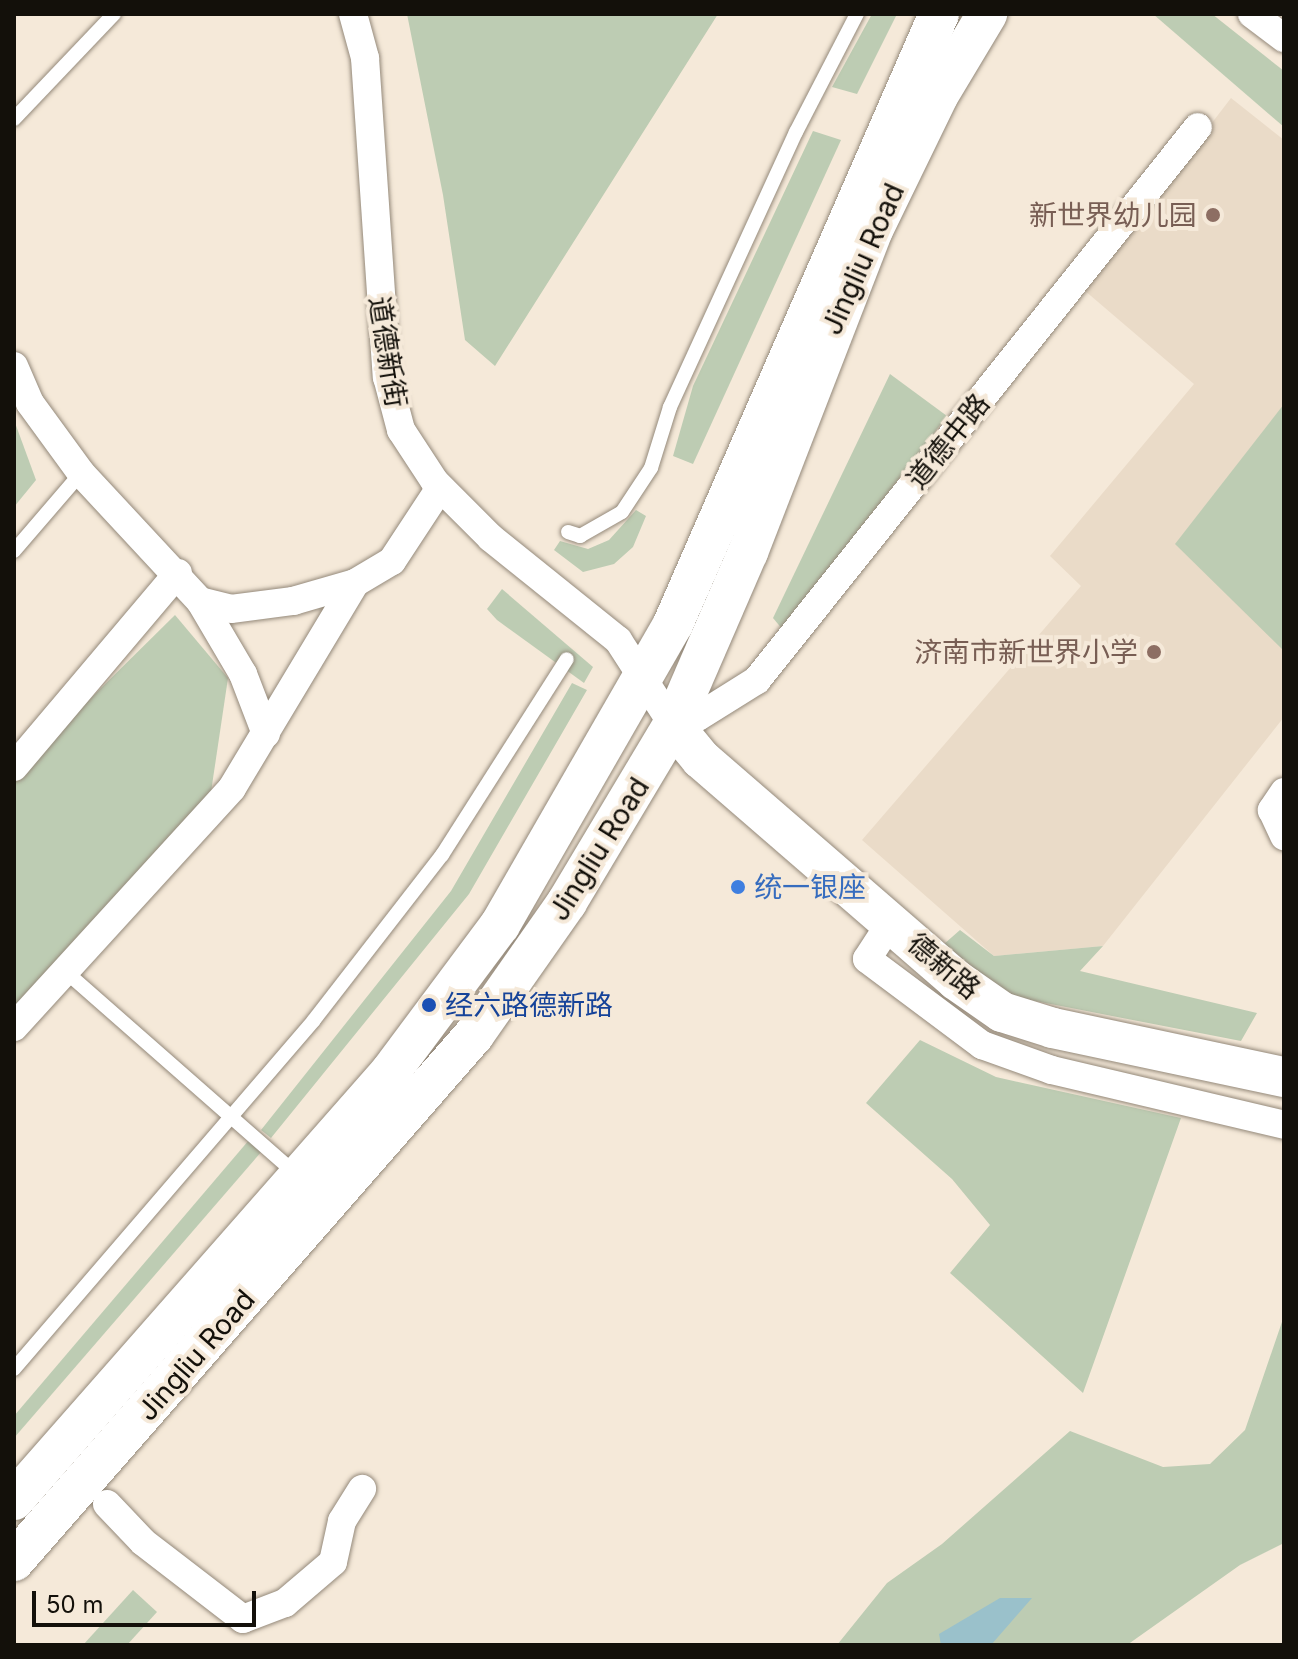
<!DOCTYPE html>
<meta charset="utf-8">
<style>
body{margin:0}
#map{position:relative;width:1298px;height:1659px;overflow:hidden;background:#f5e9d9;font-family:Inter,"Noto Sans SC",sans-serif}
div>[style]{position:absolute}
.education>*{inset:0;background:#eadbc8}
.green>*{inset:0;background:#bdccb3}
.water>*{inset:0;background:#9ac1cb}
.roads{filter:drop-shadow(0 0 2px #94897a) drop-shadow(0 0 2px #94897a)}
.lane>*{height:14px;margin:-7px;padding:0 7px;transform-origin:7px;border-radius:7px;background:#fff}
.street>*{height:28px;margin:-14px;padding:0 14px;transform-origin:14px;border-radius:14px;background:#fff}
.secondary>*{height:40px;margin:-20px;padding:0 20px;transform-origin:20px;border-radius:20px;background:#fff}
.dots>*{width:22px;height:22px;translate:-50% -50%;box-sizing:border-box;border:4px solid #f5e9d9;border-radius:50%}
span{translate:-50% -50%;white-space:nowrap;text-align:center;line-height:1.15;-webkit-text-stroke:8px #f5e9d9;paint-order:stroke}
.education-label{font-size:28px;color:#785e54}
.right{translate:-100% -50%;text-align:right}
.street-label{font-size:28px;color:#13100a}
.shop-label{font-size:28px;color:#366cbe}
.left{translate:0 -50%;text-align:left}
.transit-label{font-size:28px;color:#164399}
.frame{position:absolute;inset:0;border:16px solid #13100a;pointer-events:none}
.scale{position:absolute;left:32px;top:1591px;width:224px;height:36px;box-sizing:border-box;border:4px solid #13100a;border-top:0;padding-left:10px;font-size:24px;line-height:28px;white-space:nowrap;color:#13100a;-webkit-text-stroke:6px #f5e9d9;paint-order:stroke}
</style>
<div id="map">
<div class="education">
<div style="clip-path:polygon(1231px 98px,1284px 140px,1284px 717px,1103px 946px,994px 956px,862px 840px,1081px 586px,1050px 556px,1194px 384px,1084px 290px)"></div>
</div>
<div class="green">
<div style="clip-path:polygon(407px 14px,718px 14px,495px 366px,465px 340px,443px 195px)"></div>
<div style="clip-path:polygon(872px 14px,897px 14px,857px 94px,832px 87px)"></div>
<div style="clip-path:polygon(1153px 14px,1212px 14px,1284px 71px,1284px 127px)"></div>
<div style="clip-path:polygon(813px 131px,841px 140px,693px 464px,673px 456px,693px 386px)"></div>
<div style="clip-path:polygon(890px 374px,947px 416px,783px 630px,773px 618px)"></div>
<div style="clip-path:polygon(1284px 404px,1284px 651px,1175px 544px)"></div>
<div style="clip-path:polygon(14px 420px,36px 480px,14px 507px)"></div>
<div style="clip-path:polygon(636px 510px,646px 516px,633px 547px,614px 564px,583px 572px,554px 550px,560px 541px,588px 549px,609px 540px)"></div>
<div style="clip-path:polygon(502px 589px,593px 667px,584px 683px,497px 620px,487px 609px)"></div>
<div style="clip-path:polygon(175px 615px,228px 678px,211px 792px,14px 1026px,14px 774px)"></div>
<div style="clip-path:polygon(572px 683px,587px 690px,469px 894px,271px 1138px,261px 1130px,451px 891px)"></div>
<div style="clip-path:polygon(960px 930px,994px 956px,1103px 946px,1080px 971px,1257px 1013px,1241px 1041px,1009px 996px,944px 944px)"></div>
<div style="clip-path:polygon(920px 1040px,996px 1077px,1181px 1118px,1083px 1393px,950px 1273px,990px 1225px,952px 1179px,866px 1103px)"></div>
<div style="clip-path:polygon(249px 1140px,262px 1151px,14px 1438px,14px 1416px)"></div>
<div style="clip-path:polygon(1284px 1316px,1284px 1543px,1240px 1565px,1127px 1645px,837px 1645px,887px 1583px,942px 1544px,1070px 1431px,1163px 1467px,1210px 1464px,1245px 1430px)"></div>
<div style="clip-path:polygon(133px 1590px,157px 1612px,127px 1645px,83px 1645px)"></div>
</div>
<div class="water">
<div style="clip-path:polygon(1000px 1598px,1032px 1598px,991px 1645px,941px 1645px,939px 1634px)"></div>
</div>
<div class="roads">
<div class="lane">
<div style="left:14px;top:119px;width:145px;rotate:-46.4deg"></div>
<div style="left:568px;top:532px;width:13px;rotate:18deg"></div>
<div style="left:580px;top:536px;width:48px;rotate:-29.7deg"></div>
<div style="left:622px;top:512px;width:53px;rotate:-56.6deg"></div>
<div style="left:651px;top:468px;width:64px;rotate:-72.7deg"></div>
<div style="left:670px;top:407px;width:302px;rotate:-65.4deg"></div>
<div style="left:796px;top:132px;width:133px;rotate:-62.7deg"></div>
<div style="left:14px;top:551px;width:103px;rotate:-49.3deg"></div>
<div style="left:65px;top:971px;width:308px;rotate:41.3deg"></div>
<div style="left:14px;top:1369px;width:460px;rotate:-49.3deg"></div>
<div style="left:314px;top:1020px;width:209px;rotate:-52.2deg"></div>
<div style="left:442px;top:855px;width:232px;rotate:-57.5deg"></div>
</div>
<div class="street">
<div style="left:353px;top:14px;width:46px;rotate:74.7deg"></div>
<div style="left:365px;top:58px;width:320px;rotate:86.1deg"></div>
<div style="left:387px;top:377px;width:55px;rotate:75.2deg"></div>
<div style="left:401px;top:430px;width:62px;rotate:56.8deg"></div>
<div style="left:435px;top:482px;width:79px;rotate:45deg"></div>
<div style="left:491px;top:538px;width:163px;rotate:38.8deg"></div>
<div style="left:618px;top:640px;width:101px;rotate:57.1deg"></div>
<div style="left:673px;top:725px;width:26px;rotate:-18deg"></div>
<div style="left:698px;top:717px;width:70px;rotate:-32.1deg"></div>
<div style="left:757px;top:680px;width:707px;rotate:-51.43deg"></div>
<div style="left:1252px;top:14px;width:40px;rotate:37deg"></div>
<div style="left:14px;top:366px;width:40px;rotate:66.6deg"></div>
<div style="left:30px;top:403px;width:87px;rotate:53.9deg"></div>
<div style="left:81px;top:473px;width:175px;rotate:47.1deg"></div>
<div style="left:200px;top:601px;width:32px;rotate:14deg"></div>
<div style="left:231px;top:609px;width:63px;rotate:-7.4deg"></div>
<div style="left:293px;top:601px;width:65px;rotate:-16.2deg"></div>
<div style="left:355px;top:583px;width:43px;rotate:-30.7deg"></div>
<div style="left:392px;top:561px;width:87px;rotate:-56.7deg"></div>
<div style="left:200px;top:601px;width:85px;rotate:59.5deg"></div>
<div style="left:243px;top:674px;width:64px;rotate:69deg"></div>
<div style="left:14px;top:767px;width:254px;rotate:-49.8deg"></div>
<div style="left:1284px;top:792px;width:22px;rotate:124deg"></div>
<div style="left:1272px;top:810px;width:29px;rotate:65deg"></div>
<div style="left:891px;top:922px;width:44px;rotate:123deg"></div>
<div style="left:867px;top:959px;width:144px;rotate:36.8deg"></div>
<div style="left:982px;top:1045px;width:74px;rotate:19.7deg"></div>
<div style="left:1052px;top:1070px;width:238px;rotate:13.3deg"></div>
<div style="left:14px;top:1027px;width:323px;rotate:-47.6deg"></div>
<div style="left:232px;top:788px;width:239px;rotate:-59deg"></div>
<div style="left:107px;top:1504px;width:52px;rotate:46.5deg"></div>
<div style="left:143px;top:1542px;width:126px;rotate:37.6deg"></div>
<div style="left:243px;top:1619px;width:45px;rotate:-20.9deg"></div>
<div style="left:285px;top:1603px;width:63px;rotate:-40.5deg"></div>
<div style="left:333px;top:1562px;width:42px;rotate:-77.6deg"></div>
<div style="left:342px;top:1521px;width:38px;rotate:-58deg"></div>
</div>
<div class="secondary">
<div style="left:673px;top:725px;width:44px;rotate:50.5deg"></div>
<div style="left:701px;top:759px;width:337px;rotate:40.9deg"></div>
<div style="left:956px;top:980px;width:56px;rotate:34.8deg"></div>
<div style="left:1002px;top:1012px;width:53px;rotate:17.4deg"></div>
<div style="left:1053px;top:1028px;width:236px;rotate:12deg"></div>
<div style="left:14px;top:1500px;width:571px;rotate:-48.69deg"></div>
<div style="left:391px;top:1071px;width:182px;rotate:-53.3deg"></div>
<div style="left:500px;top:925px;width:347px;rotate:-60.1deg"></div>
<div style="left:673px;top:624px;width:665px;rotate:-66.44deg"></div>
<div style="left:14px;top:1561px;width:699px;rotate:-48.83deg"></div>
<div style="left:474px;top:1035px;width:162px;rotate:-55deg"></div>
<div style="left:567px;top:902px;width:206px;rotate:-59.1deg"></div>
<div style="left:673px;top:725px;width:189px;rotate:-66.6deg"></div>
<div style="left:748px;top:552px;width:345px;rotate:-68.8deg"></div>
<div style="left:873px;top:230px;width:149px;rotate:-64.1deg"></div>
<div style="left:938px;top:96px;width:96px;rotate:-59.1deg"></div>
</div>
</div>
<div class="dots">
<div style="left:1213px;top:215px;background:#8d6e63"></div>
<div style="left:1154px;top:652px;background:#8d6e63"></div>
<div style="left:738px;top:887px;background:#3f7fe0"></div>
<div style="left:429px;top:1005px;background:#1a4fb4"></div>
</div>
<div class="education-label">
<span class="right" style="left:1197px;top:215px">新世界幼儿园</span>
<span class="right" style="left:1138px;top:652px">济南市新世界小学</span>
</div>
<div class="street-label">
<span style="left:863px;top:259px;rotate:-66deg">Jingliu Road</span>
<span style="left:388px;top:352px;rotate:81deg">道德新街</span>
<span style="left:948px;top:441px;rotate:-51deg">道德中路</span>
<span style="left:599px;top:849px;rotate:-58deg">Jingliu Road</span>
<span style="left:944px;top:966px;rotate:40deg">德新路</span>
<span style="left:196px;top:1355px;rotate:-49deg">Jingliu Road</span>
</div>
<div class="shop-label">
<span class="left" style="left:754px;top:887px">统一银座</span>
</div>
<div class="transit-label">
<span class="left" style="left:445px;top:1005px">经六路德新路</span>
</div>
<div class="frame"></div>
<div class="scale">50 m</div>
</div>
